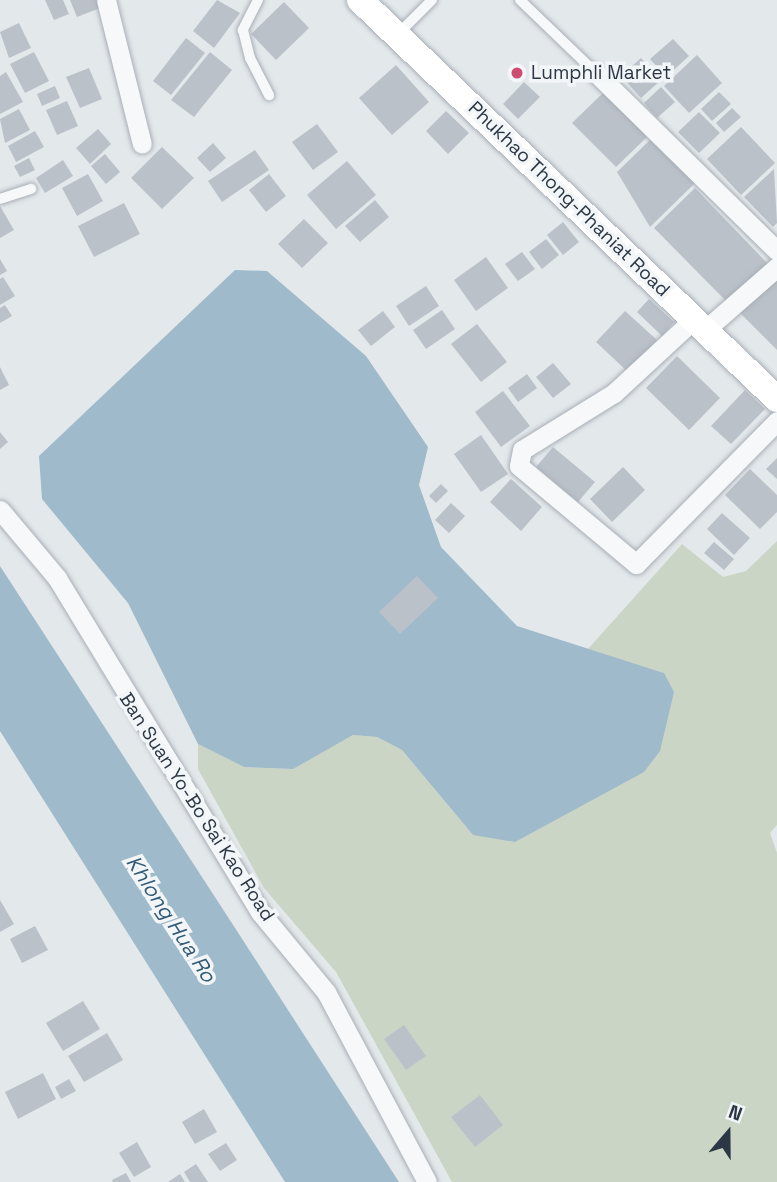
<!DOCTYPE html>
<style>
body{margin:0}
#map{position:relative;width:777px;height:1182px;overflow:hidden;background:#e3e8eb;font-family:"Space Grotesk",sans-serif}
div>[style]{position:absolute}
.green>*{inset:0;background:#cbd5c5}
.water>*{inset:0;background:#9fbaca}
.building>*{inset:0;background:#bbc1c9}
.roads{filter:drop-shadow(0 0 2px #a8afb6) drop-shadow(0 0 2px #a8afb6)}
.service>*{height:10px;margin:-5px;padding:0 5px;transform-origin:5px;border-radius:5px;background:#f6f8f9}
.minor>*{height:19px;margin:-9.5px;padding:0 9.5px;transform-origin:9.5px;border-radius:9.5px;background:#f6f8f9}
.secondary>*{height:26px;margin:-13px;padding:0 13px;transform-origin:13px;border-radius:13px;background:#fff}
.dots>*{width:19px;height:19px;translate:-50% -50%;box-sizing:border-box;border:4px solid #f3f6f8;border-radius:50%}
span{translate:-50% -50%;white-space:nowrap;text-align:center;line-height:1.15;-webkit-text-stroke:7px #f3f6f8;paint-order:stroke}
.poi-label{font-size:19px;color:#2b3744}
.left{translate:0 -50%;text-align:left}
.street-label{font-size:19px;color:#2b3744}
.water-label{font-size:21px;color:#355c77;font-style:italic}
.north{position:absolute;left:693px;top:1098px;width:70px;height:70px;-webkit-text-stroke:5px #f3f6f8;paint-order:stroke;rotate:20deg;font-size:19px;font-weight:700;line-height:28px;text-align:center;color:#2b3744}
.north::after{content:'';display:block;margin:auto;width:24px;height:32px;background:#2b3744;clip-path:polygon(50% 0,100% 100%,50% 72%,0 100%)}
</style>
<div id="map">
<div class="green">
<div style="clip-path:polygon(777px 541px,777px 825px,770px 833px,777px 853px,777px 1182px,452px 1182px,336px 972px,264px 888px,198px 769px,198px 744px,244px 767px,292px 769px,353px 735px,377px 737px,402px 750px,473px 835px,664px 673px,588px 649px,682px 544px,723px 577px,746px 571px)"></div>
</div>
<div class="water">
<div style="clip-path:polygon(235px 270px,267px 271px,366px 356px,428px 447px,419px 485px,441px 547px,517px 626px,664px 673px,674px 692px,660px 751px,644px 772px,515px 842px,473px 835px,402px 750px,377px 737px,353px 735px,293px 769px,244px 767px,198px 744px,128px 603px,42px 499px,39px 456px)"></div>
<div style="clip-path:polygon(0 566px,237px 931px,399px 1182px,285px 1182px,0 731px)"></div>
</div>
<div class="building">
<div style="clip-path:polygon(45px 0,63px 0,69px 14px,54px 20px)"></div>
<div style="clip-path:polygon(70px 0,97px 0,100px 8px,77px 17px)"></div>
<div style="clip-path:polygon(217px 0,240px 13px,214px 48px,193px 31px)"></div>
<div style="clip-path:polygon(284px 2px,309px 28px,276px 60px,251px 34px)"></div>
<div style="clip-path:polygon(19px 23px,31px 48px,9px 58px,0 32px)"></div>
<div style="clip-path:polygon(186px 38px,205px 53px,171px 95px,153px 81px)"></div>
<div style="clip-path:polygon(673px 39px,689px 56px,666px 77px,650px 59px)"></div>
<div style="clip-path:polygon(34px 52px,49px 81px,25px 93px,10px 64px)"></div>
<div style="clip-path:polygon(210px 52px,232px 70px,194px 117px,171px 100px)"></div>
<div style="clip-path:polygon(697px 55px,722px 83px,689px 113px,664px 86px)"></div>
<div style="clip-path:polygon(641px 58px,661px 80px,641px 98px,621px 76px)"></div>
<div style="clip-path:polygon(396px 65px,429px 102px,392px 135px,359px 98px)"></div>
<div style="clip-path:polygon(89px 68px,102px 99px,80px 108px,66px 77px)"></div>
<div style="clip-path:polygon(6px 72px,23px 102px,0 114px,0 76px)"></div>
<div style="clip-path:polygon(524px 82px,540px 97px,518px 119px,503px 104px)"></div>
<div style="clip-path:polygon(55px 86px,60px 98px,42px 106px,37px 94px)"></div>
<div style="clip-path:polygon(661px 87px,675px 102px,657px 118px,644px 103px)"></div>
<div style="clip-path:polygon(605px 91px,649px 135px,616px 167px,572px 123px)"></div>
<div style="clip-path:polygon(719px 92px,731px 104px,712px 121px,701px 109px)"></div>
<div style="clip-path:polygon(67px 101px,78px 126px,57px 135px,46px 110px)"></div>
<div style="clip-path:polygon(732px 108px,741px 117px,724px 132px,716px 123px)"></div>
<div style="clip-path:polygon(19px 109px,30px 130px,5px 143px,0 119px)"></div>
<div style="clip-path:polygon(446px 111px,469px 133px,448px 154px,426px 131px)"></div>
<div style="clip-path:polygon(699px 112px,720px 133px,699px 153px,678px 132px)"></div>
<div style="clip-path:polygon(317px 124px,338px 152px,313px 170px,292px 142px)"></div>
<div style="clip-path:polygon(741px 127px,775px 163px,741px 195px,707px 159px)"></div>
<div style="clip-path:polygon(98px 129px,111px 144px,90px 164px,76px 148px)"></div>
<div style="clip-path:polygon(35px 131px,44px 147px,16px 162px,8px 146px)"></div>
<div style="clip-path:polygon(652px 138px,696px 182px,650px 227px,617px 172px)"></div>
<div style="clip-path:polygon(213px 143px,226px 158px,210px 172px,197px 158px)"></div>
<div style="clip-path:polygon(162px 147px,194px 178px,162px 209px,131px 178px)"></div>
<div style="clip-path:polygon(255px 150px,269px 170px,222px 202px,208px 181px)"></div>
<div style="clip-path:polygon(105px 154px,120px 172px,106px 184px,91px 166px)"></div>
<div style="clip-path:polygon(29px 158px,35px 170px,20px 177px,14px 166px)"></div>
<div style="clip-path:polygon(63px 160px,73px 176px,45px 193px,36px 178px)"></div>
<div style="clip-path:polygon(347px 161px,376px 195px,336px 229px,307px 195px)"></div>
<div style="clip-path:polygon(774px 169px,777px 223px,773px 227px,744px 197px)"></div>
<div style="clip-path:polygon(88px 174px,103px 201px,77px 216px,62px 188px)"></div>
<div style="clip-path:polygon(269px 174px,286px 196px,266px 212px,249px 190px)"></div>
<div style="clip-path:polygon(695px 188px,769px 265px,727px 302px,654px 228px)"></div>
<div style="clip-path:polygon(375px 200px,389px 217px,360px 242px,345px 226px)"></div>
<div style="clip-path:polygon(124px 203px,140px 234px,94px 257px,78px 226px)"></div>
<div style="clip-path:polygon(0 206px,14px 230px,0 238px)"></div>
<div style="clip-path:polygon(304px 219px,328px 243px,302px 268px,278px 244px)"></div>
<div style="clip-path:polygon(563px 222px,579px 242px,563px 255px,547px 235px)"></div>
<div style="clip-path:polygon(546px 239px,559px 255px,542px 269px,529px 252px)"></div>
<div style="clip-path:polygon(522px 252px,535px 269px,518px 281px,505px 264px)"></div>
<div style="clip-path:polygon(486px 257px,508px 288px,476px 311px,454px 280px)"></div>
<div style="clip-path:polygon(0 259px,7px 271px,0 275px)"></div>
<div style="clip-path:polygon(777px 274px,777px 350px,737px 310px)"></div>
<div style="clip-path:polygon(3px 277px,15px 296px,0 305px,0 279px)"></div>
<div style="clip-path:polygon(426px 286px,439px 306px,409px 326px,396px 306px)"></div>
<div style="clip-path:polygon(649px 299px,674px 322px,662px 336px,637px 312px)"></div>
<div style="clip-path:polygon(5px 305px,12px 316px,0 323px,0 308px)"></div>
<div style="clip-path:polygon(442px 310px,455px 329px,426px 349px,413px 330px)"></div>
<div style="clip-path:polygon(383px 311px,395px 327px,371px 346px,358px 330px)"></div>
<div style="clip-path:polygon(625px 311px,657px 340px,628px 372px,596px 342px)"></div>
<div style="clip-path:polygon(477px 324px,507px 362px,481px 382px,451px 344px)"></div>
<div style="clip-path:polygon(677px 356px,720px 398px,689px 430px,646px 388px)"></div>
<div style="clip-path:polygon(553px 363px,571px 384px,553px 398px,536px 377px)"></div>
<div style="clip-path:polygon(0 367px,9px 385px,0 390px)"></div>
<div style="clip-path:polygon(527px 374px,537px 388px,518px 402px,508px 388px)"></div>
<div style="clip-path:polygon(745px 390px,765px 409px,731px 444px,711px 426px)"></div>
<div style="clip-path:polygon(503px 391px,530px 426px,501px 447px,475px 412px)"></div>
<div style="clip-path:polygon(0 432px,8px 442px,0 449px)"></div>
<div style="clip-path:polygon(481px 435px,508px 474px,481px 492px,454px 454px)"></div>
<div style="clip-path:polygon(553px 447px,595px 482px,578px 502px,536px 467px)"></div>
<div style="clip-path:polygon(777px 458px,777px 479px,766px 469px)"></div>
<div style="clip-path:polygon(623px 467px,645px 490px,612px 522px,590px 499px)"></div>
<div style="clip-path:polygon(750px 469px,777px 495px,777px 512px,760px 529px,725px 495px)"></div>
<div style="clip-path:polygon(511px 479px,542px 507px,521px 531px,490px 502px)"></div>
<div style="clip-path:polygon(441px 484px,448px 491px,436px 503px,429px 496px)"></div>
<div style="clip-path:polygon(451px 503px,465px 516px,449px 533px,435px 520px)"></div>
<div style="clip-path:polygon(722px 513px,750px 538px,734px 555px,707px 529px)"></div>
<div style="clip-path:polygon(714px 542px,734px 559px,724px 570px,704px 553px)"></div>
<div style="clip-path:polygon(417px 576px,438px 598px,400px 634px,379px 612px)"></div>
<div style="clip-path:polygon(0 900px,14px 924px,0 932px)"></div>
<div style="clip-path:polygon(35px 926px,48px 950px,22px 963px,10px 939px)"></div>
<div style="clip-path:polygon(83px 1001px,100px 1029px,63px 1051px,46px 1023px)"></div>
<div style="clip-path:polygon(404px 1025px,426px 1056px,406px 1070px,384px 1039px)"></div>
<div style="clip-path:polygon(107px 1033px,123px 1060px,84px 1082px,68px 1056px)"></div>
<div style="clip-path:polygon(43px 1073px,56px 1099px,18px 1119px,5px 1092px)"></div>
<div style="clip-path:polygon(69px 1079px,76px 1091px,61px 1099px,55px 1087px)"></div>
<div style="clip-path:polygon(480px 1095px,503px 1125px,475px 1147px,451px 1117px)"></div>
<div style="clip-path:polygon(204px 1109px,217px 1132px,195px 1144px,182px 1122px)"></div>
<div style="clip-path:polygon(137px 1142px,151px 1167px,134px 1177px,119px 1153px)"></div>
<div style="clip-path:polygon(226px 1143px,237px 1160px,220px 1171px,208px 1154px)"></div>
<div style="clip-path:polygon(196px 1164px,208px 1182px,190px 1182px,184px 1172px)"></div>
<div style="clip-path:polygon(126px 1173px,131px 1182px,113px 1182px,112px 1180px)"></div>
<div style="clip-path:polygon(180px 1174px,185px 1182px,168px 1182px)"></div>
</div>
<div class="roads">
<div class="service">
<div style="left:258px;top:0;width:34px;rotate:117deg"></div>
<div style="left:243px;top:30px;width:29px;rotate:76deg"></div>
<div style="left:250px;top:58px;width:42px;rotate:62.8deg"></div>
<div style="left:520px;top:0;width:107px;rotate:43.9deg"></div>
<div style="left:398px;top:34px;width:48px;rotate:-45deg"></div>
<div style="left:0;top:199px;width:33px;rotate:-18deg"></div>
</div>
<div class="minor">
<div style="left:106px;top:0;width:148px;rotate:76deg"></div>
<div style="left:597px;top:74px;width:252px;rotate:44.5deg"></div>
<div style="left:694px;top:319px;width:109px;rotate:137.2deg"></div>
<div style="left:614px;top:393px;width:108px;rotate:148.2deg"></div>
<div style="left:522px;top:450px;width:16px;rotate:101deg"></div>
<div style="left:519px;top:466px;width:153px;rotate:39.9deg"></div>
<div style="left:636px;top:564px;width:201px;rotate:-45.4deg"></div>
<div style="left:705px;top:330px;width:96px;rotate:-41.2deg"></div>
<div style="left:0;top:510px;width:89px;rotate:50deg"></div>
<div style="left:57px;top:578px;width:391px;rotate:58.7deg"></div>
<div style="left:260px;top:912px;width:104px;rotate:50.5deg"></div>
<div style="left:326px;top:992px;width:215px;rotate:62deg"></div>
</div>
<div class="secondary">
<div style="left:360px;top:0;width:577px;rotate:43.74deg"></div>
</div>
</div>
<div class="dots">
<div style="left:517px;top:73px;background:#cd4c70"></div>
</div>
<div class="poi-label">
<span class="left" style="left:531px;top:73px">Lumphli Market</span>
</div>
<div class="street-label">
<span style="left:569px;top:199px;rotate:44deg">Phukhao Thong-Phaniat Road</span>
<span style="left:197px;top:807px;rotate:57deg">Ban Suan Yo-Bo Sai Kao Road</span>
</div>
<div class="water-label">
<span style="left:171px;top:919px;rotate:57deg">Khlong Hua Ro</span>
</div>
<div class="north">N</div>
</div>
